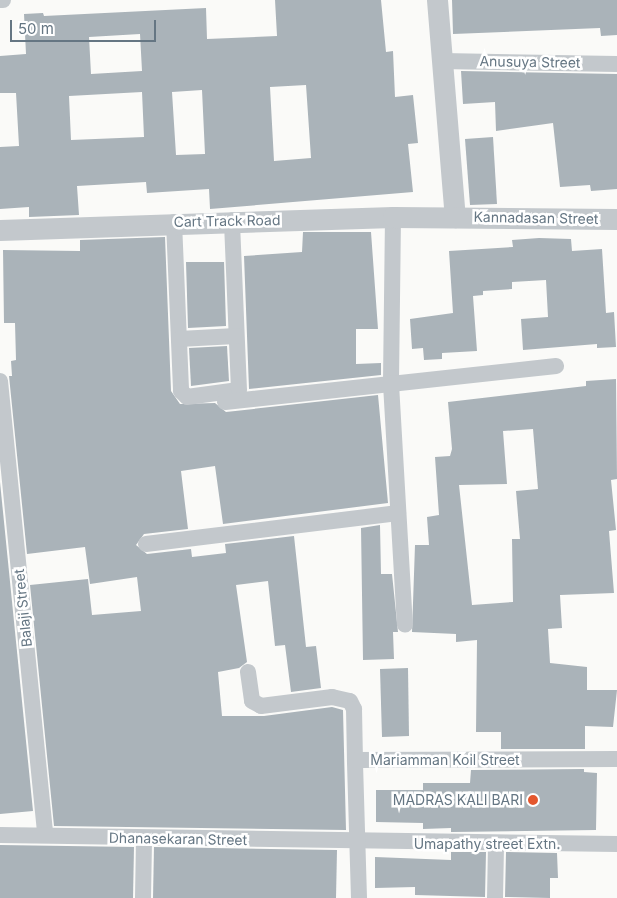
<!DOCTYPE html>
<style>
body{margin:0}
#map{position:relative;width:617px;height:898px;overflow:hidden;background:#fafaf8;font-family:Inter,sans-serif}
div>[style]{position:absolute}
.building>*{inset:0;background:#aab3b9}
.minor>*{height:16px;margin:-8px;padding:0 8px;transform-origin:8px;border-radius:8px;background:#c3c8cc}
.tertiary>*{height:21px;margin:-10.5px;padding:0 10.5px;transform-origin:10.5px;border-radius:10.5px;background:#c3c8cc}
.dots>*{width:14px;height:14px;translate:-50% -50%;box-sizing:border-box;border:2px solid #fff;border-radius:50%}
span{translate:-50% -50%;white-space:nowrap;text-align:center;line-height:1.15;-webkit-text-stroke:5px #fff;paint-order:stroke}
.street-label{font-size:14px;color:#657683}
.poi-label{font-size:14px;color:#657683}
.right{translate:-100% -50%;text-align:right}
.scale{position:absolute;left:10px;top:20px;width:146px;height:22px;box-sizing:border-box;border:2px solid #657683;border-top:0;padding-left:6px;font-size:15px;line-height:18px;white-space:nowrap;color:#657683;-webkit-text-stroke:4px #fff;paint-order:stroke}
</style>
<div id="map">
<div class="building">
<div style="clip-path:polygon(evenodd,275px 0,381px 0,386px 52px,393px 51px,395px 97px,413px 95px,418px 143px,408px 144px,413px 192px,210px 209px,209px 189px,147px 193px,146px 182px,77px 186px,79px 215px,29px 217px,29px 207px,0 209px,0 147px,19px 146px,16px 93px,0 93px,0 56px,26px 54px,24px 14px,43px 13px,44px 16px,206px 8px,207px 39px,277px 36px,275px 0,140px 34px,142px 71px,91px 74px,89px 37px,140px 34px,275px 0,306px 85px,311px 158px,274px 161px,270px 87px,306px 85px,275px 0,202px 90px,205px 154px,176px 155px,172px 92px,202px 90px,275px 0,142px 92px,144px 137px,71px 140px,69px 96px,142px 92px)"></div>
<div style="clip-path:polygon(452px 0,617px 0,617px 35px,601px 36px,600px 28px,453px 34px)"></div>
<div style="clip-path:polygon(461px 71px,617px 74px,617px 189px,591px 191px,590px 185px,560px 187px,553px 123px,496px 131px,495px 102px,463px 104px)"></div>
<div style="clip-path:polygon(493px 137px,497px 204px,470px 205px,465px 139px)"></div>
<div style="clip-path:polygon(303px 232px,371px 232px,378px 329px,356px 329px,356px 364px,381px 363px,381px 375px,249px 389px,244px 256px,302px 252px)"></div>
<div style="clip-path:polygon(165px 237px,171px 391px,180px 404px,215px 403px,226px 412px,378px 395px,388px 503px,223px 524px,215px 466px,181px 471px,188px 529px,144px 534px,136px 545px,147px 554px,191px 549px,192px 557px,226px 553px,225px 544px,294px 536px,306px 647px,316px 646px,321px 688px,291px 692px,285px 645px,275px 646px,268px 581px,236px 585px,247px 662px,239px 668px,218px 672px,222px 716px,264px 716px,332px 707px,343px 710px,346px 830px,54px 826px,30px 585px,88px 579px,92px 615px,141px 611px,137px 577px,90px 584px,85px 547px,27px 554px,9px 376px,12px 376px,11px 361px,16px 360px,15px 323px,4px 323px,3px 250px,80px 251px,80px 240px)"></div>
<div style="clip-path:polygon(539px 238px,571px 239px,572px 251px,602px 249px,606px 313px,614px 312px,616px 347px,597px 348px,597px 344px,523px 350px,521px 319px,548px 317px,546px 280px,512px 282px,512px 289px,483px 291px,483px 295px,473px 296px,477px 351px,442px 353px,442px 359px,424px 360px,423px 348px,412px 349px,410px 319px,453px 313px,449px 251px,513px 247px,512px 240px)"></div>
<div style="clip-path:polygon(186px 262px,224px 262px,226px 326px,188px 328px)"></div>
<div style="clip-path:polygon(227px 346px,229px 381px,191px 386px,189px 348px)"></div>
<div style="clip-path:polygon(evenodd,616px 379px,617px 479px,611px 480px,616px 530px,609px 531px,614px 593px,560px 595px,562px 628px,548px 629px,550px 663px,587px 667px,587px 690px,617px 690px,613px 727px,585px 726px,585px 749px,501px 749px,501px 732px,476px 732px,477px 640px,456px 642px,456px 634px,412px 632px,415px 545px,429px 545px,427px 517px,439px 515px,435px 457px,450px 456px,452px 449px,448px 402px,586px 386px,586px 381px,616px 379px,533px 429px,538px 489px,516px 491px,520px 539px,512px 539px,513px 602px,472px 605px,459px 485px,507px 484px,503px 431px,533px 429px)"></div>
<div style="clip-path:polygon(0 482px,33px 811px,0 814px)"></div>
<div style="clip-path:polygon(380px 525px,381px 574px,392px 574px,398px 632px,393px 632px,394px 659px,363px 660px,361px 528px)"></div>
<div style="clip-path:polygon(408px 668px,409px 736px,382px 737px,380px 669px)"></div>
<div style="clip-path:polygon(584px 769px,584px 772px,597px 773px,596px 830px,451px 832px,451px 828px,423px 829px,423px 823px,376px 822px,376px 790px,423px 790px,423px 783px,470px 783px,471px 770px)"></div>
<div style="clip-path:polygon(0 845px,134px 847px,133px 898px,0 898px)"></div>
<div style="clip-path:polygon(154px 847px,337px 850px,336px 898px,153px 898px)"></div>
<div style="clip-path:polygon(451px 852px,486px 852px,485px 897px,415px 895px,415px 887px,375px 888px,375px 857px,451px 860px)"></div>
<div style="clip-path:polygon(506px 852px,557px 853px,558px 878px,550px 878px,550px 898px,505px 897px)"></div>
</div>
<div class="minor">
<div style="left:0;top:0;width:3px"></div>
<div style="left:442px;top:61px;width:175px;rotate:1deg"></div>
<div style="left:393px;top:217px;width:167px;rotate:90.7deg"></div>
<div style="left:391px;top:384px;width:241px;rotate:86.7deg"></div>
<div style="left:174px;top:222px;width:169px;rotate:87.6deg"></div>
<div style="left:181px;top:391px;width:8px;rotate:45deg"></div>
<div style="left:187px;top:397px;width:52px;rotate:-7.7deg"></div>
<div style="left:239px;top:390px;width:170px;rotate:-92.4deg"></div>
<div style="left:179px;top:339px;width:57px;rotate:-3deg"></div>
<div style="left:0;top:381px;width:456px;rotate:84.3deg"></div>
<div style="left:225px;top:402px;width:333px;rotate:-6.2deg"></div>
<div style="left:146px;top:544px;width:254px;rotate:-7deg"></div>
<div style="left:248px;top:672px;width:29px;rotate:82deg"></div>
<div style="left:252px;top:701px;width:10px;rotate:29deg"></div>
<div style="left:261px;top:706px;width:72px;rotate:-7.2deg"></div>
<div style="left:332px;top:697px;width:18px;rotate:13deg"></div>
<div style="left:350px;top:701px;width:9px;rotate:63deg"></div>
<div style="left:354px;top:709px;width:51px;rotate:88.9deg"></div>
<div style="left:0;top:835px;width:617px;rotate:0.84deg"></div>
<div style="left:143px;top:898px;width:59px;rotate:-89deg"></div>
<div style="left:359px;top:898px;width:138px;rotate:-91.7deg"></div>
<div style="left:355px;top:760px;width:262px;rotate:-0.2deg"></div>
<div style="left:495px;top:898px;width:53px;rotate:-88.9deg"></div>
</div>
<div class="tertiary">
<div style="left:437px;top:0;width:218px;rotate:85.3deg"></div>
<div style="left:0;top:230px;width:393px;rotate:-1.9deg"></div>
<div style="left:393px;top:217px;width:224px;rotate:0.5deg"></div>
</div>
<div class="dots">
<div style="left:533px;top:800px;background:#e4572e"></div>
</div>
<div class="street-label">
<span style="left:530px;top:62px;rotate:1deg">Anusuya Street</span>
<span style="left:536px;top:218px;rotate:1deg">Kannadasan Street</span>
<span style="left:227px;top:221px;rotate:-1deg">Cart Track Road</span>
<span style="left:23px;top:608px;rotate:-96deg">Balaji Street</span>
<span style="left:445px;top:760px">Mariamman Koil Street</span>
<span style="left:178px;top:839px;rotate:1deg">Dhanasekaran Street</span>
<span style="left:487px;top:844px">Umapathy street Extn.</span>
</div>
<div class="poi-label">
<span class="right" style="left:523px;top:800px">MADRAS KALI BARI</span>
</div>
<div class="scale">50 m</div>
</div>
